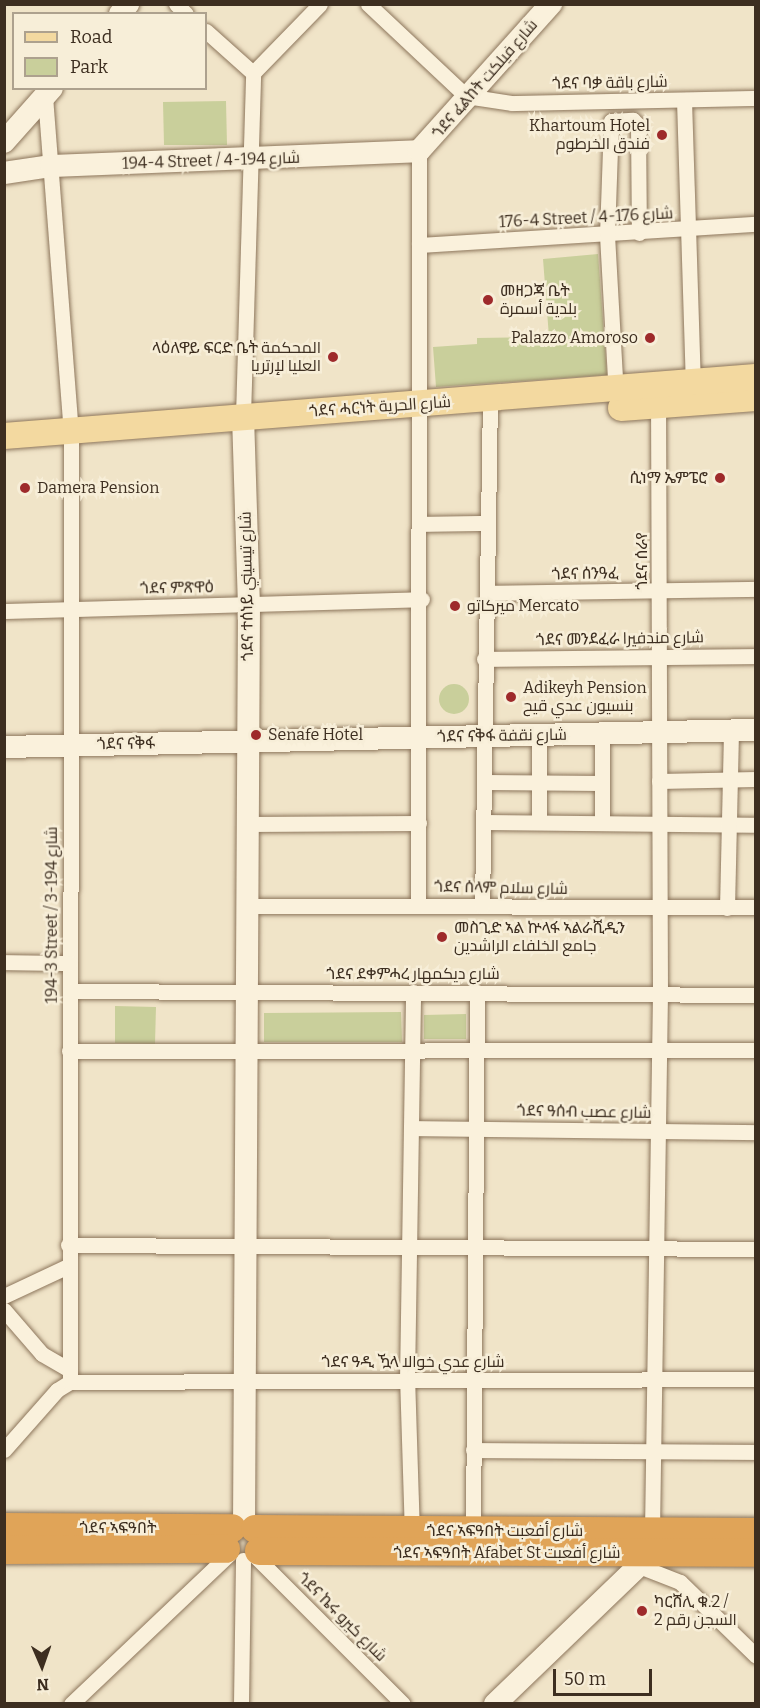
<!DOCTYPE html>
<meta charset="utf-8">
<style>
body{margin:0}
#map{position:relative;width:760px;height:1708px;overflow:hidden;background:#f0e4c8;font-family:Bitter,Cairo,"Noto Sans Ethiopic",serif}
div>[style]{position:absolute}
.green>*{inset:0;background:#c9cf9b}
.round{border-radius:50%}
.roads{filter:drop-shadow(0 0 2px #8d765c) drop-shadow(0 0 2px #8d765c)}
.street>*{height:15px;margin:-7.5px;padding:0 7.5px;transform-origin:7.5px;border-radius:7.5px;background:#faf1dc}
.secondary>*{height:22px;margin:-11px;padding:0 11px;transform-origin:11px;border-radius:11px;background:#faf1dc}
.primary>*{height:26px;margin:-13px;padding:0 13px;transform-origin:13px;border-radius:13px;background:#f3d9a0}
.highway>*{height:28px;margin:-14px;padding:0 14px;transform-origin:14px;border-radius:14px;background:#e0a458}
.dots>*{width:16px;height:16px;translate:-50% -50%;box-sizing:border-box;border:3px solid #f7eed8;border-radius:50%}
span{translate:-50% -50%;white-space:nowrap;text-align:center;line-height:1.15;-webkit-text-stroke:5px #f7eed8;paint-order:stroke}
.street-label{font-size:16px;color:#3d2e20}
.poi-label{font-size:16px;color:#3d2e20}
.right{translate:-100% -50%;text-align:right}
.left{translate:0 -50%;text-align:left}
.frame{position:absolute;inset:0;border:6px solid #3d2e20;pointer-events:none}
.legend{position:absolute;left:12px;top:12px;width:195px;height:78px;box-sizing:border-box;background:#f7eed8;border:2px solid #ada18e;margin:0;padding:8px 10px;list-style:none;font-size:18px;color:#3d2e20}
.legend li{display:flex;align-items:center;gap:12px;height:30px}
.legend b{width:30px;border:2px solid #ada18e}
.north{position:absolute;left:12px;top:1636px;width:60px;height:60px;-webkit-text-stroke:4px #f7eed8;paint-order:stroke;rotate:178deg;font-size:16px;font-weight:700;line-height:24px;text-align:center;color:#3d2e20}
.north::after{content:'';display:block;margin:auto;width:21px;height:27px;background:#3d2e20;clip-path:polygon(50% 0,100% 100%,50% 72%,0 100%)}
.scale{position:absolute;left:553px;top:1669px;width:99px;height:27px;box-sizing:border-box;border:3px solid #3d2e20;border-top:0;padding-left:8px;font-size:18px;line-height:21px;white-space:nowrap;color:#3d2e20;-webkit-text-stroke:4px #f7eed8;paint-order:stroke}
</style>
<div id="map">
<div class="green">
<div style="clip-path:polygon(226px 101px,227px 145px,164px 145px,163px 102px)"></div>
<div style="clip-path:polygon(598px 254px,607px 375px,436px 387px,433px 347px,477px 344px,477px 338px,549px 337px,543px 259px)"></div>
<div class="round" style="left:439px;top:684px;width:30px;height:30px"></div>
<div style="clip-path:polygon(115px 1006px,156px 1007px,155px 1044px,115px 1043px)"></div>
<div style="clip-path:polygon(401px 1012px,402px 1042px,264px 1042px,264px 1013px)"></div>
<div style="clip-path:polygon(466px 1014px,466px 1039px,424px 1039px,424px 1015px)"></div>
</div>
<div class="roads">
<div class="street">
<div style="left:176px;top:4px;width:14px;rotate:45deg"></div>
<div style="left:368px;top:4px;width:134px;rotate:43.2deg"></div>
<div style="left:466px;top:96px;width:47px;rotate:8.7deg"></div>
<div style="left:512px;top:103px;width:244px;rotate:-1.2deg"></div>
<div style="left:206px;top:31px;width:63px;rotate:41.8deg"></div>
<div style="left:253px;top:73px;width:96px;rotate:-45.8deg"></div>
<div style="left:45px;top:96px;width:337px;rotate:85.6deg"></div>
<div style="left:71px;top:432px;width:950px;rotate:90.06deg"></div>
<div style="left:684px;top:100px;width:288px;rotate:88.2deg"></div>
<div style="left:419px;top:245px;width:338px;rotate:-3.6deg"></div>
<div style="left:616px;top:396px;width:161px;rotate:-93.2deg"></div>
<div style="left:607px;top:235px;width:114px;rotate:-88deg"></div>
<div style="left:611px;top:121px;width:22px;rotate:-3deg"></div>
<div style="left:633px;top:120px;width:7px;rotate:45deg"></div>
<div style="left:638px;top:125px;width:108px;rotate:89.5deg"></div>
<div style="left:243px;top:416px;width:343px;rotate:-88.3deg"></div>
<div style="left:422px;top:524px;width:66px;rotate:-0.9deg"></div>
<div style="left:487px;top:593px;width:269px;rotate:-0.9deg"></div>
<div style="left:4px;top:611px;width:418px;rotate:-1.6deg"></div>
<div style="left:484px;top:659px;width:272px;rotate:-0.6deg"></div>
<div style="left:539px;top:735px;width:86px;rotate:90deg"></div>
<div style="left:659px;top:781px;width:97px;rotate:-1.2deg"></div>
<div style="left:485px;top:782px;width:116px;rotate:0.5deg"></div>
<div style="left:602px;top:821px;width:87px;rotate:-90deg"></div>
<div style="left:484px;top:822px;width:272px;rotate:0.6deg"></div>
<div style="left:247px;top:824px;width:172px;rotate:-0.3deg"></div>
<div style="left:247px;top:906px;width:509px;rotate:0.11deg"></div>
<div style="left:418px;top:906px;width:755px;rotate:-89.92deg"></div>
<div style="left:482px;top:906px;width:507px;rotate:-89.1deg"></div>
<div style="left:727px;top:908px;width:177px;rotate:-88.7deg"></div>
<div style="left:4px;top:962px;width:66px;rotate:0.9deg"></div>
<div style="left:71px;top:991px;width:685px;rotate:0.33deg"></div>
<div style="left:69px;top:1051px;width:687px;rotate:-0.08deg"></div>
<div style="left:412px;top:1128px;width:344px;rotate:0.7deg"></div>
<div style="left:68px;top:1245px;width:688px;rotate:0.33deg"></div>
<div style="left:4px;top:1296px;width:71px;rotate:-25.1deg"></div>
<div style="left:4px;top:1310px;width:58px;rotate:49.2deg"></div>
<div style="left:42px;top:1354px;width:30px;rotate:30deg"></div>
<div style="left:4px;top:1450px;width:80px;rotate:-48.5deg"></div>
<div style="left:57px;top:1390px;width:15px;rotate:-32deg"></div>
<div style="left:70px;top:1382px;width:686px;rotate:-0.25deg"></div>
<div style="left:473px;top:1450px;width:283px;rotate:0.4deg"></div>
<div style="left:652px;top:1532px;width:538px;rotate:-89.15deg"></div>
<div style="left:660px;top:994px;width:596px;rotate:-90.19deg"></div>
<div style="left:412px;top:1535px;width:155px;rotate:-91.8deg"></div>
<div style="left:407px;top:1380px;width:388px;rotate:-89.1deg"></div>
<div style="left:473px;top:1535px;width:543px;rotate:-89.58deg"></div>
<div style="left:255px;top:1556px;width:209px;rotate:45deg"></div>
<div style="left:639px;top:1566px;width:44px;rotate:21.3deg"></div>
<div style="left:680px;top:1582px;width:106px;rotate:44.2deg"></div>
<div style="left:71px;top:1704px;width:218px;rotate:-43.5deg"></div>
<div style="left:241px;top:1704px;width:144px;rotate:-89.2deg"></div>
</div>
<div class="secondary">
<div style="left:120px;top:14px;width:13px;rotate:-51deg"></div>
<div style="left:4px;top:142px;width:72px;rotate:-48.4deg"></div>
<div style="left:4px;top:173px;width:48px;rotate:-8.5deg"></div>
<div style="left:51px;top:166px;width:368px;rotate:-2.3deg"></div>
<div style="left:419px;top:151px;width:198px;rotate:-48.1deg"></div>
<div style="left:243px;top:416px;width:188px;rotate:88.2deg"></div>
<div style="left:249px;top:604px;width:920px;rotate:90.31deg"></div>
<div style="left:4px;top:747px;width:752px;rotate:-1.3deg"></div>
<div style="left:495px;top:1704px;width:218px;rotate:-43.9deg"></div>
<div style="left:652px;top:1553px;width:9px;rotate:-90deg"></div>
</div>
<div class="primary">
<div style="left:621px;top:408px;width:135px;rotate:-4.2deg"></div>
<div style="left:4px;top:436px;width:754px;rotate:-4.49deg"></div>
</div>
<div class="highway">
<div style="left:4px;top:1527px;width:228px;rotate:0.3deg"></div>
<div style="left:255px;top:1529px;width:501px;rotate:0.34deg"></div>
<div style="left:4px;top:1550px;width:222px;rotate:-0.3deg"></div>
<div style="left:259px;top:1551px;width:497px;rotate:0.2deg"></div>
</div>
</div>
<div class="dots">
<div style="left:662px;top:135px;background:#9e2a2b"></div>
<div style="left:488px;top:300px;background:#9e2a2b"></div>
<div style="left:650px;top:338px;background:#9e2a2b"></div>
<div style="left:333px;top:357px;background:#9e2a2b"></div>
<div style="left:720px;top:478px;background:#9e2a2b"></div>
<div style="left:25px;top:488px;background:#9e2a2b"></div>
<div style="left:455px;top:606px;background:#9e2a2b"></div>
<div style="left:511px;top:697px;background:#9e2a2b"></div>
<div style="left:256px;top:735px;background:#9e2a2b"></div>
<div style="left:442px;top:937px;background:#9e2a2b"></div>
<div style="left:642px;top:1611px;background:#9e2a2b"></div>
</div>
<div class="street-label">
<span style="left:485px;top:79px;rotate:-49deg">ጎደና ፈልከት شارع فيلكت</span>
<span style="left:610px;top:83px;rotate:-1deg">ጎደና ባቃ شارع باقة</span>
<span style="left:211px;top:161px;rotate:-2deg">194-4 Street / شارع 194-4</span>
<span style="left:586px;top:218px;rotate:-3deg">176-4 Street / شارع 176-4</span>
<span style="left:380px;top:407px;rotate:-4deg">ጎደና ሓርነት شارع الحرية</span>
<span style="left:642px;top:561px;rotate:-90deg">ጎደና ሰራየ</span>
<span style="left:585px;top:574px;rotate:-1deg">ጎደና ሰንዓፈ</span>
<span style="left:247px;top:586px;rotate:-91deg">ጎደና ተሰነይ شارع تيسيني</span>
<span style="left:177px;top:588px;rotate:-1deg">ጎደና ምጽዋዕ</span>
<span style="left:620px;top:639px;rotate:-1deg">ጎደና መንደፈራ شارع مندفيرا</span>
<span style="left:502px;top:736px;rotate:-1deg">ጎደና ናቅፋ شارع نقفة</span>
<span style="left:126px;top:744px;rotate:-1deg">ጎደና ናቅፋ</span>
<span style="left:501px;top:888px;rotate:1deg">ጎደና ሰላም شارع سلام</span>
<span style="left:52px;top:915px;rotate:-90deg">194-3 Street / شارع 194-3</span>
<span style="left:413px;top:974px">ጎደና ደቀምሓረ شارع ديكمهار</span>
<span style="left:584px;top:1112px;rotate:1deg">ጎደና ዓሰብ شارع عصب</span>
<span style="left:413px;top:1362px">ጎደና ዓዲ ዃላ شارع عدي خوالا</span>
<span style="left:118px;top:1528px">ጎደና ኣፍዓበት</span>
<span style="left:505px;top:1531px">ጎደና ኣፍዓበት شارع أفعبت</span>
<span style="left:507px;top:1553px">ጎደና ኣፍዓበት Afabet St شارع أفعبت</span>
<span style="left:342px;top:1617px;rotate:45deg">ጎደና ኬሩ شارع كيرو</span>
</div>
<div class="poi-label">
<span class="right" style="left:650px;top:135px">Khartoum Hotel<br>فندق الخرطوم</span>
<span class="left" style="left:500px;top:300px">መዘጋጃ ቤት<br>بلدية أسمرة</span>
<span class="right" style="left:638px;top:338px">Palazzo Amoroso</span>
<span class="right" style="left:321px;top:357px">ላዕለዋይ ፍርድ ቤት المحكمة<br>العليا لإرتريا</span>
<span class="right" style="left:708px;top:478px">ሲነማ ኤምፔሮ</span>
<span class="left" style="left:37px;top:488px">Damera Pension</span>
<span class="left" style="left:467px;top:606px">ميركاتو Mercato</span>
<span class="left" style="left:523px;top:697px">Adikeyh Pension<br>بنسيون عدي قيح</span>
<span class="left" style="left:268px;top:735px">Senafe Hotel</span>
<span class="left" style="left:454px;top:937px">መስጊድ ኣል ኵላፋ ኣልራሺዲን<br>جامع الخلفاء الراشدين</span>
<span class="left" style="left:654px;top:1611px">ካርሸሊ ቁ.2 /<br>السجن رقم 2</span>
</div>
<div class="frame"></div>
<ul class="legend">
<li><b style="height:8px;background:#f3d9a0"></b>Road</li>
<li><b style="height:16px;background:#c9cf9b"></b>Park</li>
</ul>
<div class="north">N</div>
<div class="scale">50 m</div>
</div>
